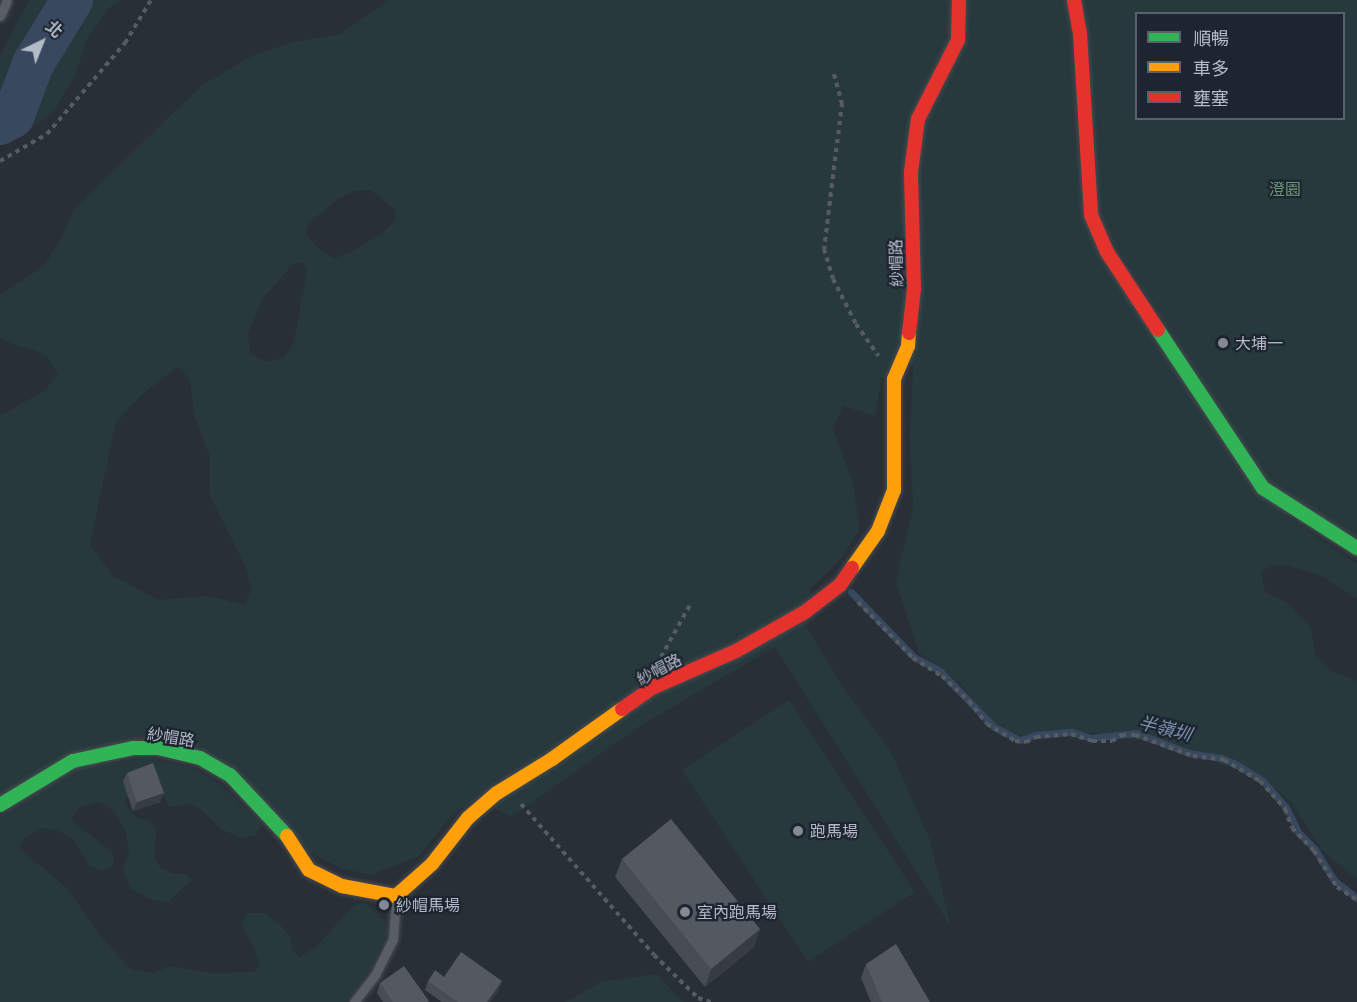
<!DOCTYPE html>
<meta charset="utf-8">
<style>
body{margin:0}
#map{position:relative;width:1357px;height:1002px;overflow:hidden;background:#292f36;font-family:Manrope,"Noto Sans TC",sans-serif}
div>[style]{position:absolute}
.green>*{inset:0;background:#27393c}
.stream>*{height:7px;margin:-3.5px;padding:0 3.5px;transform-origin:3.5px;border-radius:3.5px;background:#38485f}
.river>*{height:42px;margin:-21px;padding:0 21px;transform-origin:21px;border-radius:21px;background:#38485f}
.path>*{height:4px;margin-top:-2px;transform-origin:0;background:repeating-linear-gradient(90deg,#575c61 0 4.5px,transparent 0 9px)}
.roads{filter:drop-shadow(0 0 2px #474b51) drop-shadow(0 0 2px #474b51)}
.lane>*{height:9px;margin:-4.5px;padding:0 4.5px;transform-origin:4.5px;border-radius:4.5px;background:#595d64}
.fast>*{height:14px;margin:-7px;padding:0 7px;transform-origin:7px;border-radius:7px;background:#30b455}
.slow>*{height:14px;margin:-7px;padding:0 7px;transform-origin:7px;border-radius:7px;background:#ff9f0a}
.jam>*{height:14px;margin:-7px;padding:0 7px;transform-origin:7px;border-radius:7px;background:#e5322d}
.wall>*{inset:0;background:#484d54}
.shaded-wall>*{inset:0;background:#373c43}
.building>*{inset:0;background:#545960}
.dots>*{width:16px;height:16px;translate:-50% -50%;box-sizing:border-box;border:3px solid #1d2530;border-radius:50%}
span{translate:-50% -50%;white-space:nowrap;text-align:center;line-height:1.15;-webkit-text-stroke:4.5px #1d2530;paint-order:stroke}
.park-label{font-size:16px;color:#6b9775}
.street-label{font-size:16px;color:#b3bbc7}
.poi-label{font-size:16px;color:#b3bbc7}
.left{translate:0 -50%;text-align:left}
.water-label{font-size:18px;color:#7c91ad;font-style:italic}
.legend{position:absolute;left:1135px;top:12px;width:210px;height:108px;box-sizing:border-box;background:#1d2530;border:2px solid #59616c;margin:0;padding:8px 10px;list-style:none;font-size:18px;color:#b3bbc7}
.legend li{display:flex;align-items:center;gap:12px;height:30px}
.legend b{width:30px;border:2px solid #59616c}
.north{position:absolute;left:12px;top:12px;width:60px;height:60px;-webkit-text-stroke:4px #1d2530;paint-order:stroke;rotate:43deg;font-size:16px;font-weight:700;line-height:24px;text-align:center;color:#b3bbc7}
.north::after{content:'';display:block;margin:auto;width:21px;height:27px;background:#b3bbc7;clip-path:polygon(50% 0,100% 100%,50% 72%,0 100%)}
</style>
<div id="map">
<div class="green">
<div style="clip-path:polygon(29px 0,120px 0,108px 9px,87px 39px,75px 75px,56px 108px,38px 124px,29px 123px,48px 48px,26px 70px,9px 99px,0 105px,0 56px)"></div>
<div style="clip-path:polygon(evenodd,389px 0,1067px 0,1084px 215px,1287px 516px,1357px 564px,1357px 599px,1322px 576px,1288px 566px,1272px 565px,1261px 572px,1265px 592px,1288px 603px,1310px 626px,1316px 656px,1331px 671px,1357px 681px,1357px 879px,1322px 850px,1291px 802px,1253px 771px,1222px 765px,1187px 748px,1095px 733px,1000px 736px,960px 683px,919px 653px,896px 582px,913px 507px,910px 440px,913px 364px,882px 378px,875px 416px,843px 406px,833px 429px,853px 483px,860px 529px,842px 558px,810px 589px,807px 627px,840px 683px,891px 752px,930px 840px,951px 927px,775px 647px,640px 726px,511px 817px,478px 799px,455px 812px,419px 856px,371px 875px,340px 868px,311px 853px,182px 742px,0 796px,0 416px,44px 391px,58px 374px,45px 354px,7px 342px,0 337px,0 295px,44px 266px,61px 239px,75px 208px,202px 85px,252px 56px,294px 42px,340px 34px,389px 0,371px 190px,394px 209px,396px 220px,382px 233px,353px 251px,335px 258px,323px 253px,305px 234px,308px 224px,336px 200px,354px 191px,371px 190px,389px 0,302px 262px,307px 270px,294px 342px,284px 358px,266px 362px,250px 353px,248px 333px,263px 298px,293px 264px,302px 262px,389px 0,177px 367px,190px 379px,194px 414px,210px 457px,210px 495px,246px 568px,251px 588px,245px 605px,209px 596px,159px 600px,113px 576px,90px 544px,116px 422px,144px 393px,177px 367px)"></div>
<div style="clip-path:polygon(evenodd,1079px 0,1357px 0,1357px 538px,1268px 484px,1095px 214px,1079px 0,1136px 14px,1344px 14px,1344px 118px,1136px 118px,1136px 14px)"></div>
<div style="clip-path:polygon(789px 700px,915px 892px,808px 962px,682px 770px)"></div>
<div style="clip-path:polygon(148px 758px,193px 768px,222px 785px,262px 824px,256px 835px,241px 838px,221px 829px,201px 809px,186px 804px,169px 807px,159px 785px,134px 790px,125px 801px,129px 810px,138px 818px,149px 821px,156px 829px,155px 860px,161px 868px,172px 874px,186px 874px,191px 880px,168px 902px,152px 900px,131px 889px,123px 870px,129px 852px,126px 833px,117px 815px,106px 805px,97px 802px,80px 807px,72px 818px,75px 823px,112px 852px,114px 862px,112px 867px,102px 871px,90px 866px,73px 839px,57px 830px,43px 828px,26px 837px,19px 848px,67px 888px,99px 934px,130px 969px,151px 973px,170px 966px,210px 973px,254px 972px,260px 966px,255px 950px,241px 923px,248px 913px,265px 913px,281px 926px,291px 938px,292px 950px,300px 957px,316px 947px,354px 905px,364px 902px,385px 921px,388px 931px,371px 968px,345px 1002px,0 1002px,0 816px,74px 769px)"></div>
<div style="clip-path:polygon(657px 974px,683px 1002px,565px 1002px,601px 982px)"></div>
</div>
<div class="stream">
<div style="left:851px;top:592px;width:91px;rotate:45.9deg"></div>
<div style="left:914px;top:657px;width:30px;rotate:28deg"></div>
<div style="left:940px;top:671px;width:78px;rotate:46deg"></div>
<div style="left:994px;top:727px;width:29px;rotate:27deg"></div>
<div style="left:1020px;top:740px;width:16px;rotate:-18deg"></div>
<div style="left:1035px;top:735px;width:37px;rotate:-5deg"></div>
<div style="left:1072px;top:732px;width:20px;rotate:18deg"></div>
<div style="left:1091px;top:738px;width:45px;rotate:-6.3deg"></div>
<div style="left:1136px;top:733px;width:57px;rotate:20.7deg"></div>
<div style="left:1189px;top:753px;width:33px;rotate:9deg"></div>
<div style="left:1222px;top:758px;width:19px;rotate:25deg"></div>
<div style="left:1239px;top:766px;width:28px;rotate:32deg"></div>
<div style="left:1263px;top:781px;width:35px;rotate:49deg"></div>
<div style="left:1286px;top:807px;width:28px;rotate:64deg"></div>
<div style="left:1298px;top:832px;width:23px;rotate:45deg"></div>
<div style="left:1314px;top:848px;width:39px;rotate:58deg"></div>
<div style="left:1335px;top:881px;width:28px;rotate:38deg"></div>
</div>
<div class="river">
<div style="left:0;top:124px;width:15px;rotate:-28deg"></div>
<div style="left:13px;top:117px;width:57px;rotate:-69.3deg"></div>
<div style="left:33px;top:64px;width:75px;rotate:-58.6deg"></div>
</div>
<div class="path">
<div style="left:834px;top:74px;width:30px;rotate:75deg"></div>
<div style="left:842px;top:103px;width:147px;rotate:97deg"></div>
<div style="left:824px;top:249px;width:31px;rotate:73deg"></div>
<div style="left:833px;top:279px;width:51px;rotate:62.9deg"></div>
<div style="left:856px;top:324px;width:39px;rotate:55deg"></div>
<div style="left:0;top:161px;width:54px;rotate:-29.9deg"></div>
<div style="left:47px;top:134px;width:120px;rotate:-49.4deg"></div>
<div style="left:125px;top:43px;width:50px;rotate:-58.8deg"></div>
<div style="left:858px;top:602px;width:78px;rotate:45.5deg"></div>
<div style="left:913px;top:658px;width:34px;rotate:32deg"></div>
<div style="left:942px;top:676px;width:37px;rotate:43deg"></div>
<div style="left:969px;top:701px;width:29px;rotate:52deg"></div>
<div style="left:987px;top:724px;width:33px;rotate:31deg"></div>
<div style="left:1015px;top:741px;width:11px;rotate:5deg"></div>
<div style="left:1026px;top:742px;width:11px;rotate:-27deg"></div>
<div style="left:1036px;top:737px;width:35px;rotate:-5deg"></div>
<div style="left:1071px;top:734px;width:22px;rotate:18deg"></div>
<div style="left:1092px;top:741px;width:20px"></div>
<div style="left:1112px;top:741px;width:12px;rotate:-31deg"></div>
<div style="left:1122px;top:735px;width:13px"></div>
<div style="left:1135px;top:735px;width:62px;rotate:19.9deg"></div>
<div style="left:1193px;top:756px;width:31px;rotate:7deg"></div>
<div style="left:1224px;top:760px;width:42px;rotate:30.3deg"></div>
<div style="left:1260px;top:781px;width:38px;rotate:48deg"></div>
<div style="left:1285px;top:809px;width:20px;rotate:70deg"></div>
<div style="left:1292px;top:828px;width:32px;rotate:46deg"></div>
<div style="left:1314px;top:851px;width:43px;rotate:57.4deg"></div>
<div style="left:1337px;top:887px;width:24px;rotate:33deg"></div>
<div style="left:661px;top:657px;width:60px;rotate:-60.9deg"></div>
<div style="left:521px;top:804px;width:201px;rotate:48.6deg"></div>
<div style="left:654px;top:955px;width:62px;rotate:44.3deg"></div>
<div style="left:698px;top:998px;width:14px;rotate:17deg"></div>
</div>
<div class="roads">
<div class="lane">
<div style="left:0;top:16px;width:17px;rotate:-66deg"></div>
<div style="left:354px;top:1002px;width:34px;rotate:-52deg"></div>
<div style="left:375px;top:975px;width:40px;rotate:-63.4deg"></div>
<div style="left:393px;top:939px;width:41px;rotate:-85.8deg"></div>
</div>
<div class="fast">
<div style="left:1158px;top:330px;width:190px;rotate:56.4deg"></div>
<div style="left:1263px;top:488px;width:112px;rotate:32.6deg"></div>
<div style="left:0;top:805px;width:85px;rotate:-31.1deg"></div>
<div style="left:73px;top:761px;width:61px;rotate:-12.2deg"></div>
<div style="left:133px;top:748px;width:25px"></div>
<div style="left:158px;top:748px;width:43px;rotate:13.4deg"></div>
<div style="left:200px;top:758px;width:34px;rotate:30deg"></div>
<div style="left:230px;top:775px;width:83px;rotate:46.9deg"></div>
</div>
<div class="slow">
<div style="left:852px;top:568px;width:45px;rotate:-54.9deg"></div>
<div style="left:878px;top:531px;width:44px;rotate:-68.7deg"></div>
<div style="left:894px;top:490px;width:111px;rotate:-90deg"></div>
<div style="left:894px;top:379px;width:36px;rotate:-67deg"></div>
<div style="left:908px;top:346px;width:13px;rotate:-86deg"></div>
<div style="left:287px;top:836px;width:40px;rotate:57.1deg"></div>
<div style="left:309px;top:870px;width:37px;rotate:26deg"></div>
<div style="left:342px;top:886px;width:55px;rotate:10.5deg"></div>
<div style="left:396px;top:896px;width:48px;rotate:-41.6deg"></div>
<div style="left:432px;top:864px;width:58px;rotate:-52deg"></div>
<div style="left:468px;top:818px;width:38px;rotate:-41deg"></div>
<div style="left:497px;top:793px;width:65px;rotate:-31.7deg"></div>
<div style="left:552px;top:759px;width:86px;rotate:-35.5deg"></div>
</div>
<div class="jam">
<div style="left:1074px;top:0;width:35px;rotate:80deg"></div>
<div style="left:1080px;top:34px;width:181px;rotate:86.5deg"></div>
<div style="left:1091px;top:215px;width:40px;rotate:66.6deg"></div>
<div style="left:1107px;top:252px;width:93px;rotate:56.8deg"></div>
<div style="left:909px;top:333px;width:44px;rotate:-83.5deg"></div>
<div style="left:914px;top:289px;width:117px;rotate:-91.5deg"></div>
<div style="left:911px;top:172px;width:53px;rotate:-82.5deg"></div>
<div style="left:918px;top:119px;width:89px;rotate:-63.1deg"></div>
<div style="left:958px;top:40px;width:40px;rotate:-88.6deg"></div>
<div style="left:622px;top:709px;width:39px;rotate:-35deg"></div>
<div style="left:654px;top:687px;width:90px;rotate:-23.7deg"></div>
<div style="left:736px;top:651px;width:79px;rotate:-29.5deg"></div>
<div style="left:805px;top:612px;width:44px;rotate:-37.6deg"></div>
<div style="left:840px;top:585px;width:21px;rotate:-55deg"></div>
</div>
</div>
<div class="wall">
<div style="clip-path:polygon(127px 773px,164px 793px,160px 802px,133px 811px,123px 782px)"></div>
<div style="clip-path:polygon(622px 859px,760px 929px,754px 947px,705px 987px,615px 877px)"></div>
<div style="clip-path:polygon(866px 964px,930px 1002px,871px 1002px,861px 978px)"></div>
<div style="clip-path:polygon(444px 977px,499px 990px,490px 1002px,442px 1002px,425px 990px,428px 981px)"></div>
<div style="clip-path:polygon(380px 983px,428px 1002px,383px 1002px,377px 993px)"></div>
</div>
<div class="shaded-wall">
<div style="clip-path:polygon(164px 793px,160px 802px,133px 811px,137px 802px)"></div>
<div style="clip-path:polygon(760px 929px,754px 947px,705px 987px,711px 969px)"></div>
<div style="clip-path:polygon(502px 981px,499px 990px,490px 1002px,487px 1002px)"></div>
</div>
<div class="building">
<div style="clip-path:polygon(153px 763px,164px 793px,137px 802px,127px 773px)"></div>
<div style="clip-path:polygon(671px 819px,760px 929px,711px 969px,622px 859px)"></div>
<div style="clip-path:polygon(896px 944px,930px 1002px,882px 1002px,866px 964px)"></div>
<div style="clip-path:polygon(461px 952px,502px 981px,487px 1002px,458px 1002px,428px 981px,435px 970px,444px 977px)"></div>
<div style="clip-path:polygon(404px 966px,429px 1001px,427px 1002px,393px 1002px,380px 983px)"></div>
</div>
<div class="dots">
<div style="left:1223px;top:343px;background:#838a94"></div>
<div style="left:798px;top:831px;background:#838a94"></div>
<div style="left:384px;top:905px;background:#838a94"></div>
<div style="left:685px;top:912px;background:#838a94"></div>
</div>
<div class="park-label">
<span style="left:1285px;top:189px">澄園</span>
</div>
<div class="street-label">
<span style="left:896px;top:263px;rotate:-91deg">紗帽路</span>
<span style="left:659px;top:669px;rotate:-27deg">紗帽路</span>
<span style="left:171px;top:737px;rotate:9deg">紗帽路</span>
</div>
<div class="poi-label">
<span class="left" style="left:1235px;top:343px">大埔一</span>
<span class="left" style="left:810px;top:831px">跑馬場</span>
<span class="left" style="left:396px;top:905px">紗帽馬場</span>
<span class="left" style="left:697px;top:912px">室內跑馬場</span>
</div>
<div class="water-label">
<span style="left:1165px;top:728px;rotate:14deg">半嶺圳</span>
</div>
<ul class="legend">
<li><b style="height:8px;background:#30b455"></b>順暢</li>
<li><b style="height:8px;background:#ff9f0a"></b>車多</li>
<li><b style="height:8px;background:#e5322d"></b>壅塞</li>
</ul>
<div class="north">北</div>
</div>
